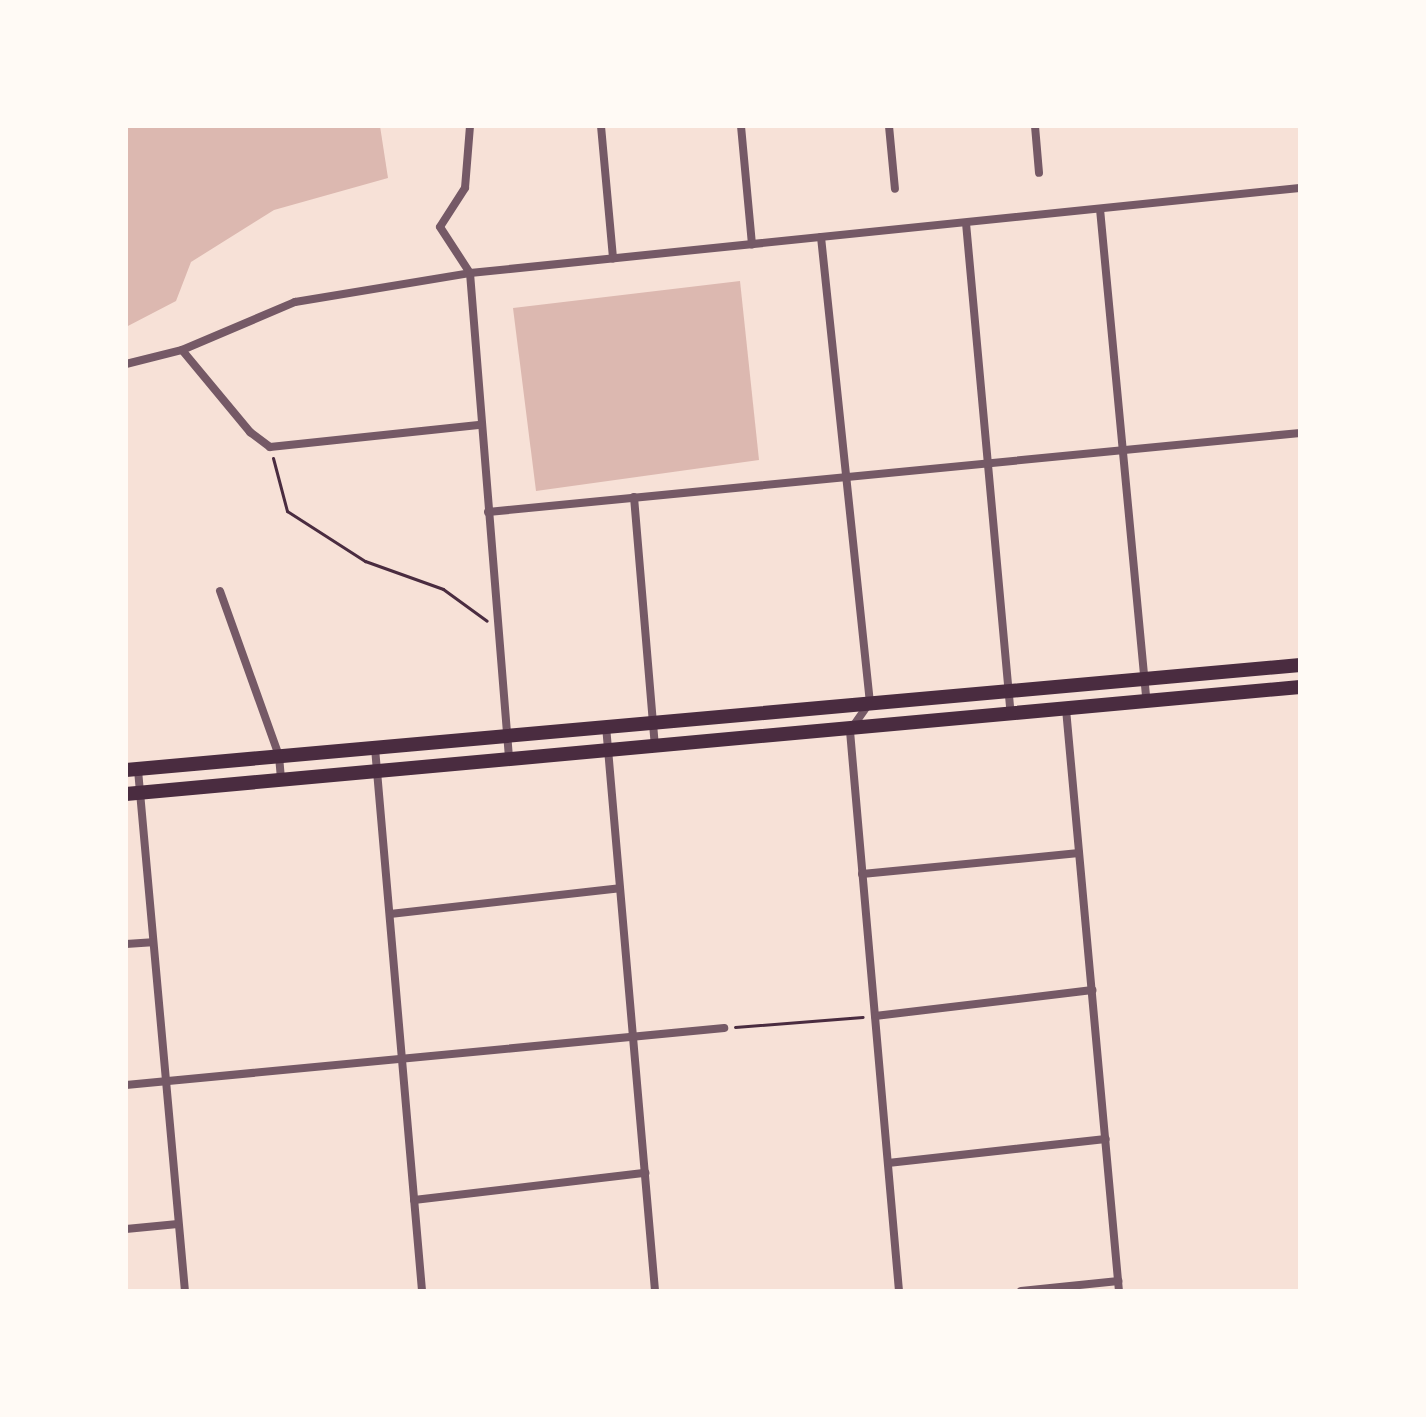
<!DOCTYPE html>
<style>
body{margin:0}
#map{position:relative;width:1426px;height:1417px;overflow:hidden;background:#f7e1d7;font-family:"Times New Roman",serif}
div>[style]{position:absolute}
.water>*{inset:0;background:#dcb8b0}
.path>*{height:3px;margin:-1.5px;padding:0 1.5px;transform-origin:1.5px;border-radius:1.5px;background:#4a2c40}
.minor>*{height:8px;margin:-4px;padding:0 4px;transform-origin:4px;border-radius:4px;background:#755966}
.secondary>*{height:14px;margin:-7px;padding:0 7px;transform-origin:7px;border-radius:7px;background:#4a2c40}
span{translate:-50% -50%;white-space:nowrap;text-align:center;line-height:1.15;-webkit-text-stroke:8px #fffaf5;paint-order:stroke}
.frame{position:absolute;inset:0;border:128px solid #fffaf5;pointer-events:none}
</style>
<div id="map">
<div class="water">
<div style="clip-path:polygon(126px 126px,380px 126px,388px 178px,274px 210px,191px 262px,176px 301px,126px 327px)"></div>
<div style="clip-path:polygon(740px 281px,759px 460px,536px 491px,513px 308px)"></div>
</div>
<div class="path">
<div style="left:273px;top:458px;width:55px;rotate:75.2deg"></div>
<div style="left:287px;top:511px;width:93px;rotate:32.7deg"></div>
<div style="left:365px;top:561px;width:83px;rotate:19.7deg"></div>
<div style="left:443px;top:589px;width:54px;rotate:36deg"></div>
<div style="left:735px;top:1027px;width:128px;rotate:-4.5deg"></div>
</div>
<div class="minor">
<div style="left:470px;top:126px;width:62px;rotate:94.6deg"></div>
<div style="left:465px;top:188px;width:46px;rotate:122.7deg"></div>
<div style="left:440px;top:227px;width:55px;rotate:56.9deg"></div>
<div style="left:470px;top:273px;width:490px;rotate:85.4deg"></div>
<div style="left:601px;top:126px;width:133px;rotate:84.8deg"></div>
<div style="left:741px;top:126px;width:119px;rotate:84.7deg"></div>
<div style="left:889px;top:126px;width:63px;rotate:84.6deg"></div>
<div style="left:1035px;top:126px;width:47px;rotate:85.1deg"></div>
<div style="left:1100px;top:209px;width:495px;rotate:84.6deg"></div>
<div style="left:966px;top:223px;width:494px;rotate:84.8deg"></div>
<div style="left:821px;top:237px;width:468px;rotate:84deg"></div>
<div style="left:870px;top:702px;width:35px;rotate:125deg"></div>
<div style="left:850px;top:731px;width:562px;rotate:85deg"></div>
<div style="left:182px;top:350px;width:107px;rotate:50.3deg"></div>
<div style="left:250px;top:432px;width:25px;rotate:37deg"></div>
<div style="left:270px;top:447px;width:212px;rotate:-6deg"></div>
<div style="left:126px;top:364px;width:58px;rotate:-14deg"></div>
<div style="left:182px;top:350px;width:123px;rotate:-23deg"></div>
<div style="left:295px;top:302px;width:177px;rotate:-9.4deg"></div>
<div style="left:470px;top:273px;width:834px;rotate:-5.85deg"></div>
<div style="left:634px;top:497px;width:250px;rotate:85.2deg"></div>
<div style="left:488px;top:512px;width:816px;rotate:-5.56deg"></div>
<div style="left:220px;top:591px;width:175px;rotate:70.3deg"></div>
<div style="left:279px;top:756px;width:24px;rotate:85deg"></div>
<div style="left:1066px;top:709px;width:584px;rotate:84.8deg"></div>
<div style="left:606px;top:726px;width:567px;rotate:85.04deg"></div>
<div style="left:375px;top:748px;width:545px;rotate:85.05deg"></div>
<div style="left:138px;top:770px;width:523px;rotate:84.85deg"></div>
<div style="left:862px;top:874px;width:218px;rotate:-5.5deg"></div>
<div style="left:390px;top:914px;width:231px;rotate:-6.4deg"></div>
<div style="left:126px;top:944px;width:26px;rotate:-4deg"></div>
<div style="left:875px;top:1016px;width:219px;rotate:-6.8deg"></div>
<div style="left:126px;top:1085px;width:601px;rotate:-5.44deg"></div>
<div style="left:888px;top:1163px;width:219px;rotate:-6.3deg"></div>
<div style="left:414px;top:1200px;width:233px;rotate:-6.7deg"></div>
<div style="left:126px;top:1229px;width:52px;rotate:-5.5deg"></div>
<div style="left:1021px;top:1291px;width:98px;rotate:-5.9deg"></div>
</div>
<div class="secondary">
<div style="left:126px;top:770px;width:1179px;rotate:-5.11deg"></div>
<div style="left:126px;top:794px;width:1179px;rotate:-5.21deg"></div>
</div>
<div class="frame"></div>
</div>
